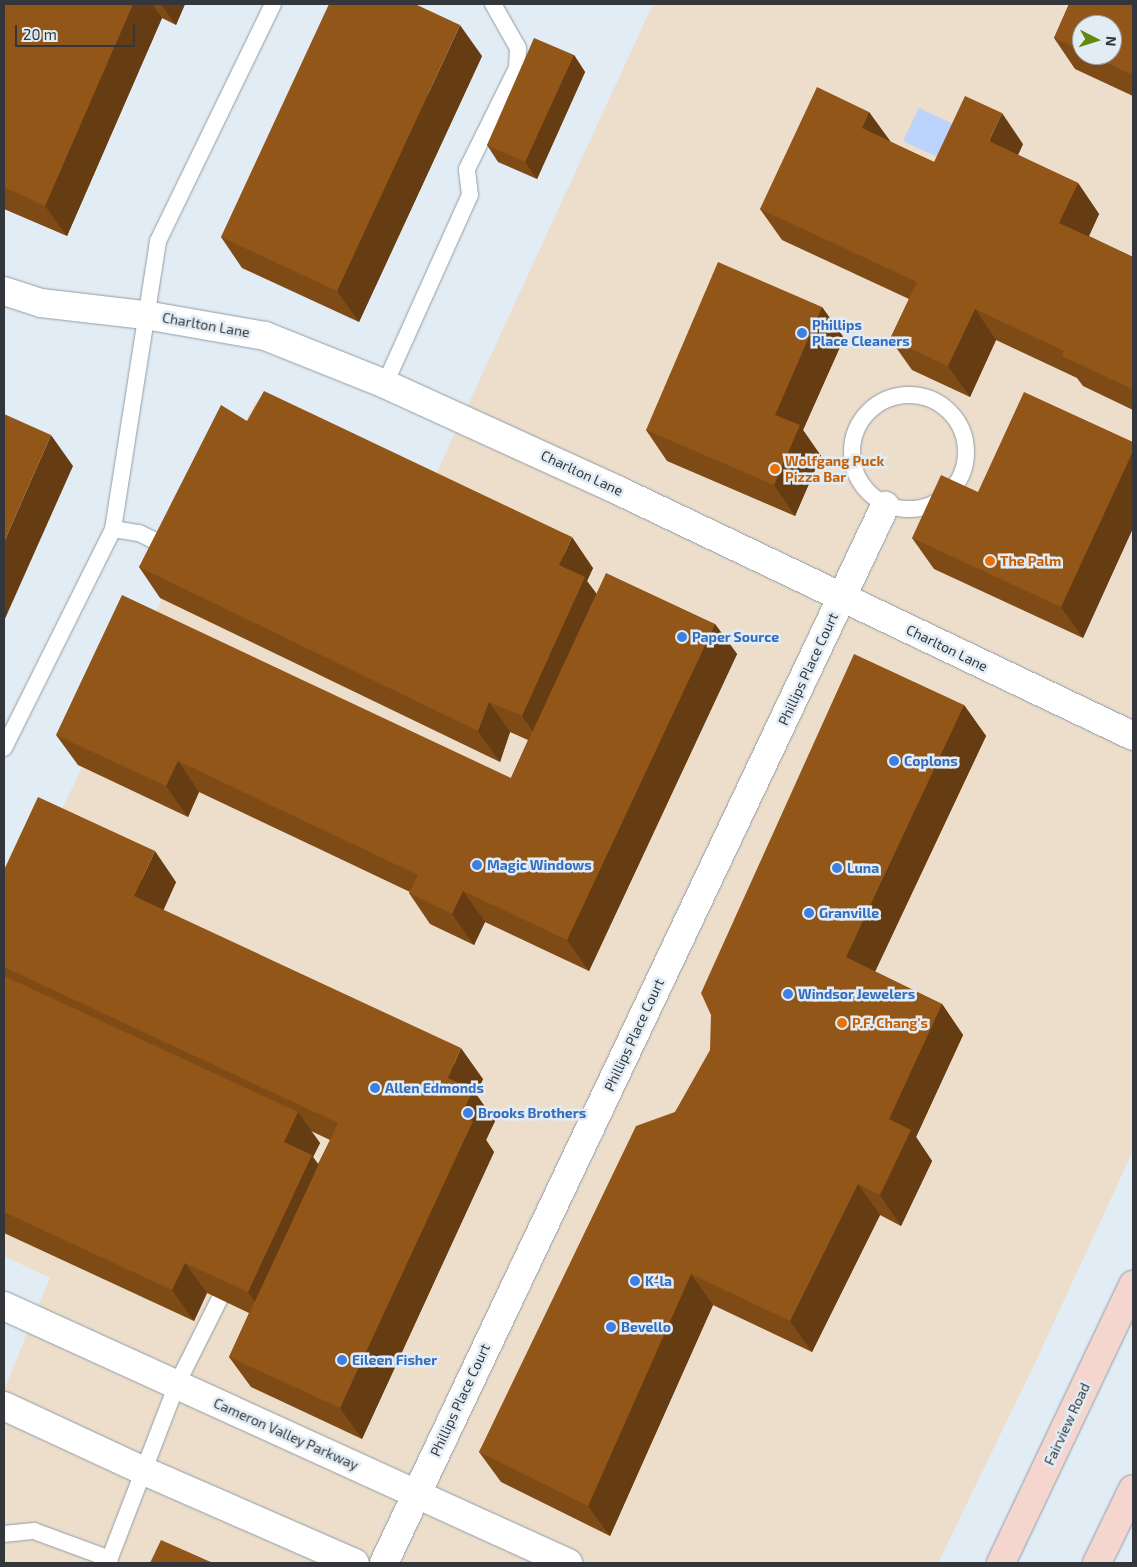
<!DOCTYPE html>
<style>
body{margin:0}
#map{position:relative;width:1137px;height:1567px;overflow:hidden;background:#e1ecf5;font-family:"Exo 2",sans-serif}
div>[style]{position:absolute}
.commercial>*{inset:0;background:#ecdecb}
.water>*{inset:0;background:#bbd3fd}
.roads{filter:drop-shadow(0 0 1px #929ca4) drop-shadow(0 0 1px #929ca4)}
.service>*{height:16px;margin:-8px;padding:0 8px;transform-origin:8px;border-radius:8px;background:#fff}
.service>.ring{margin:-8px;padding:0;box-sizing:content-box;background:none;border:16px solid #fff;border-radius:50%}
.minor>*{height:28px;margin:-14px;padding:0 14px;transform-origin:14px;border-radius:14px;background:#fff}
.secondary>*{height:28px;margin:-14px;padding:0 14px;transform-origin:14px;border-radius:14px;background:#f4d6ce}
.wall>*{inset:0;background:#7e4a16}
.shaded-wall>*{inset:0;background:#663c12}
.building>*{inset:0;background:#925619}
.dots>*{width:14px;height:14px;translate:-50% -50%;box-sizing:border-box;border:2px solid #e1ecf5;border-radius:50%}
span{translate:-50% -50%;white-space:nowrap;text-align:center;line-height:1.15;-webkit-text-stroke:5px #e1ecf5;paint-order:stroke}
.street-label{font-size:14px;color:#33373b}
.shop-label{font-size:14px;color:#366cbe;font-weight:700}
.left{translate:0 -50%;text-align:left}
.food-label{font-size:14px;color:#c56008;font-weight:700}
.frame{position:absolute;inset:0;border:5px solid #33373b;pointer-events:none}
.north{position:absolute;left:1072px;top:15px;width:50px;height:50px;box-sizing:border-box;background:#e1ecf5;border:1px solid #9ba4ab;border-radius:50%;rotate:95deg;font-size:14px;font-weight:700;line-height:20px;text-align:center;color:#33373b}
.north::after{content:'';display:block;margin:auto;width:18px;height:22px;background:#64880d;clip-path:polygon(50% 0,100% 100%,50% 72%,0 100%)}
.scale{position:absolute;left:15px;top:25px;width:120px;height:22px;box-sizing:border-box;border:2px solid #33373b;border-top:0;padding-left:6px;font-size:15px;line-height:18px;white-space:nowrap;color:#33373b;-webkit-text-stroke:4px #e1ecf5;paint-order:stroke}
</style>
<div id="map">
<div class="commercial">
<div style="clip-path:polygon(evenodd,653px 4px,1133px 4px,1133px 1151px,1036px 1361px,938px 1563px,4px 1563px,4px 1390px,50px 1278px,4px 1256px,4px 932px,255px 402px,430px 487px,653px 4px,1082px 25px,1112px 25px,1112px 55px,1082px 55px,1082px 25px)"></div>
</div>
<div class="water">
<div style="clip-path:polygon(919px 108px,972px 133px,957px 166px,903px 141px)"></div>
</div>
<div class="roads">
<div class="service">
<div style="left:385px;top:384px;width:207px;rotate:-65.8deg"></div>
<div style="left:470px;top:195px;width:26px;rotate:-97deg"></div>
<div style="left:467px;top:169px;width:113px;rotate:-63.7deg"></div>
<div style="left:517px;top:68px;width:20px;rotate:-87deg"></div>
<div style="left:518px;top:48px;width:51px;rotate:-119.6deg"></div>
<div class="ring" style="left:852px;top:395px;width:98px;height:98px"></div>
<div style="left:113px;top:529px;width:26px;rotate:9deg"></div>
<div style="left:139px;top:533px;width:37px;rotate:26deg"></div>
<div style="left:4px;top:748px;width:245px;rotate:-63.5deg"></div>
<div style="left:113px;top:529px;width:291px;rotate:-81.1deg"></div>
<div style="left:158px;top:241px;width:263px;rotate:-64.1deg"></div>
<div style="left:4px;top:1534px;width:30px;rotate:-6deg"></div>
<div style="left:34px;top:1531px;width:81px;rotate:20.2deg"></div>
<div style="left:108px;top:1563px;width:192px;rotate:-68.9deg"></div>
<div style="left:177px;top:1384px;width:116px;rotate:-63.4deg"></div>
</div>
<div class="minor">
<div style="left:4px;top:291px;width:39px;rotate:18deg"></div>
<div style="left:41px;top:303px;width:105px;rotate:6.6deg"></div>
<div style="left:145px;top:315px;width:122px;rotate:9.9deg"></div>
<div style="left:265px;top:336px;width:129px;rotate:21.8deg"></div>
<div style="left:385px;top:384px;width:248px;rotate:24.5deg"></div>
<div style="left:611px;top:487px;width:578px;rotate:25.5deg"></div>
<div style="left:4px;top:1306px;width:620px;rotate:24.5deg"></div>
<div style="left:4px;top:1406px;width:154px;rotate:24.9deg"></div>
<div style="left:144px;top:1471px;width:230px;rotate:23.6deg"></div>
<div style="left:384px;top:1563px;width:1170px;rotate:-64.64deg"></div>
</div>
<div class="secondary">
<div style="left:1001px;top:1563px;width:308px;rotate:-64.6deg"></div>
<div style="left:1097px;top:1563px;width:82px;rotate:-64.1deg"></div>
</div>
</div>
<div class="wall">
<div style="clip-path:polygon(4px 4px,185px 4px,176px 25px,162px 18px,67px 236px,4px 209px)"></div>
<div style="clip-path:polygon(evenodd,1069px 4px,1133px 4px,1133px 96px,1075px 69px,1054px 38px,1069px 4px,1082px 25px,1112px 25px,1112px 55px,1082px 55px,1082px 25px)"></div>
<div style="clip-path:polygon(574px 55px,585px 72px,537px 179px,498px 162px,487px 145px)"></div>
<div style="clip-path:polygon(482px 56px,359px 322px,242px 268px,221px 237px)"></div>
<div style="clip-path:polygon(869px 112px,890px 142px,934px 162px,1023px 144px,1018px 155px,1078px 183px,1099px 214px,1089px 236px,1133px 257px,1133px 256px,1133px 410px,1083px 386px,1077px 378px,996px 340px,970px 397px,912px 370px,890px 339px,909px 299px,782px 240px,760px 209px)"></div>
<div style="clip-path:polygon(822px 307px,844px 338px,803px 430px,821px 456px,795px 516px,667px 461px,646px 430px)"></div>
<div style="clip-path:polygon(247px 421px,593px 568px,587px 581px,597px 594px,715px 624px,737px 654px,589px 971px,485px 922px,474px 945px,430px 924px,409px 893px,410px 892px,199px 792px,188px 817px,78px 765px,56px 735px,511px 778px,528px 740px,510px 732px,500px 762px,160px 598px,139px 567px)"></div>
<div style="clip-path:polygon(1133px 442px,1133px 528px,1083px 638px,934px 569px,912px 538px,978px 492px)"></div>
<div style="clip-path:polygon(964px 705px,986px 736px,875px 972px,942px 1004px,963px 1035px,916px 1137px,932px 1161px,901px 1226px,880px 1215px,812px 1352px,713px 1305px,610px 1536px,501px 1482px,479px 1452px,675px 1112px)"></div>
<div style="clip-path:polygon(evenodd,4px 870px,176px 882px,163px 910px,483px 1079px,476px 1094px,495px 1121px,486px 1140px,494px 1152px,362px 1439px,251px 1387px,229px 1357px,249px 1313px,207px 1293px,194px 1321px,4px 1233px,4px 870px,311px 1131px,330px 1140px,318px 1164px,313px 1157px,320px 1143px,311px 1131px)"></div>
</div>
<div class="shaded-wall">
<div style="clip-path:polygon(133px 4px,152px 4px,162px 18px,67px 236px,45px 206px)"></div>
<div style="clip-path:polygon(161px 4px,185px 4px,176px 25px)"></div>
<div style="clip-path:polygon(460px 25px,482px 56px,359px 322px,337px 291px)"></div>
<div style="clip-path:polygon(574px 55px,585px 72px,537px 179px,525px 162px)"></div>
<div style="clip-path:polygon(869px 112px,891px 142px,862px 128px)"></div>
<div style="clip-path:polygon(1002px 113px,1023px 144px,1010px 172px,989px 141px)"></div>
<div style="clip-path:polygon(1078px 183px,1099px 214px,1081px 253px,1059px 223px)"></div>
<div style="clip-path:polygon(822px 307px,844px 338px,803px 430px,821px 456px,795px 516px,774px 485px,775px 415px)"></div>
<div style="clip-path:polygon(975px 309px,996px 340px,970px 397px,948px 366px)"></div>
<div style="clip-path:polygon(51px 435px,73px 466px,4px 621px,4px 542px)"></div>
<div style="clip-path:polygon(1133px 451px,1133px 528px,1083px 638px,1061px 607px)"></div>
<div style="clip-path:polygon(572px 537px,593px 568px,587px 581px,606px 608px,544px 747px,522px 716px,559px 565px)"></div>
<div style="clip-path:polygon(715px 624px,737px 654px,589px 971px,567px 940px)"></div>
<div style="clip-path:polygon(489px 702px,510px 732px,500px 762px,478px 731px)"></div>
<div style="clip-path:polygon(964px 705px,986px 736px,867px 988px,846px 957px)"></div>
<div style="clip-path:polygon(178px 761px,199px 792px,188px 817px,166px 786px)"></div>
<div style="clip-path:polygon(155px 851px,176px 882px,156px 927px,134px 896px)"></div>
<div style="clip-path:polygon(463px 891px,485px 922px,474px 945px,452px 914px)"></div>
<div style="clip-path:polygon(942px 1004px,963px 1035px,916px 1137px,932px 1161px,901px 1226px,880px 1195px,889px 1119px)"></div>
<div style="clip-path:polygon(461px 1048px,483px 1079px,476px 1094px,495px 1121px,486px 1140px,494px 1152px,362px 1439px,340px 1408px,461px 1116px,448px 1078px)"></div>
<div style="clip-path:polygon(298px 1112px,320px 1143px,313px 1157px,333px 1185px,270px 1323px,248px 1292px,284px 1142px)"></div>
<div style="clip-path:polygon(858px 1184px,880px 1215px,812px 1352px,790px 1321px)"></div>
<div style="clip-path:polygon(185px 1263px,207px 1293px,194px 1321px,172px 1290px)"></div>
<div style="clip-path:polygon(691px 1274px,713px 1305px,610px 1536px,588px 1506px)"></div>
</div>
<div class="building">
<div style="clip-path:polygon(4px 4px,133px 4px,45px 206px,4px 187px)"></div>
<div style="clip-path:polygon(329px 4px,415px 4px,460px 25px,337px 291px,221px 237px)"></div>
<div style="clip-path:polygon(1069px 4px,1133px 4px,1133px 75px,1090px 55px,1112px 55px,1112px 25px,1082px 25px,1082px 51px,1054px 38px)"></div>
<div style="clip-path:polygon(534px 38px,574px 55px,525px 162px,487px 145px)"></div>
<div style="clip-path:polygon(817px 87px,869px 112px,862px 128px,934px 162px,965px 96px,1002px 113px,989px 141px,1078px 183px,1059px 223px,1133px 257px,1133px 256px,1133px 386px,1132px 389px,1062px 356px,1064px 351px,975px 309px,948px 366px,890px 339px,917px 282px,760px 209px)"></div>
<div style="clip-path:polygon(718px 262px,822px 307px,775px 415px,800px 425px,774px 485px,646px 430px)"></div>
<div style="clip-path:polygon(264px 391px,572px 537px,559px 565px,585px 577px,522px 716px,489px 702px,478px 731px,139px 567px,221px 405px,247px 421px)"></div>
<div style="clip-path:polygon(1024px 392px,1133px 442px,1133px 451px,1061px 607px,912px 538px,941px 475px,978px 492px)"></div>
<div style="clip-path:polygon(4px 414px,51px 435px,4px 542px)"></div>
<div style="clip-path:polygon(606px 573px,715px 624px,567px 940px,463px 891px,452px 914px,409px 893px,418px 875px,178px 761px,166px 786px,56px 735px,122px 595px,511px 778px)"></div>
<div style="clip-path:polygon(854px 654px,964px 705px,846px 957px,942px 1004px,889px 1119px,911px 1130px,880px 1195px,858px 1184px,790px 1321px,691px 1274px,588px 1506px,479px 1452px,636px 1126px,675px 1112px,710px 1050px,711px 1015px,701px 993px)"></div>
<div style="clip-path:polygon(38px 797px,155px 851px,134px 896px,461px 1048px,448px 1078px,473px 1090px,461px 1116px,473px 1121px,340px 1408px,229px 1357px,338px 1123px,4px 967px,4px 870px)"></div>
<div style="clip-path:polygon(4px 976px,298px 1112px,284px 1142px,312px 1155px,248px 1292px,185px 1263px,172px 1290px,4px 1212px)"></div>
<div style="clip-path:polygon(161px 1540px,213px 1563px,150px 1563px)"></div>
</div>
<div class="dots">
<div style="left:802px;top:333px;background:#3f7fe0"></div>
<div style="left:775px;top:469px;background:#e8710a"></div>
<div style="left:990px;top:561px;background:#e8710a"></div>
<div style="left:682px;top:637px;background:#3f7fe0"></div>
<div style="left:894px;top:761px;background:#3f7fe0"></div>
<div style="left:477px;top:865px;background:#3f7fe0"></div>
<div style="left:837px;top:868px;background:#3f7fe0"></div>
<div style="left:809px;top:913px;background:#3f7fe0"></div>
<div style="left:788px;top:994px;background:#3f7fe0"></div>
<div style="left:842px;top:1023px;background:#e8710a"></div>
<div style="left:375px;top:1088px;background:#3f7fe0"></div>
<div style="left:468px;top:1113px;background:#3f7fe0"></div>
<div style="left:635px;top:1281px;background:#3f7fe0"></div>
<div style="left:611px;top:1327px;background:#3f7fe0"></div>
<div style="left:342px;top:1360px;background:#3f7fe0"></div>
</div>
<div class="street-label">
<span style="left:206px;top:325px;rotate:10deg">Charlton Lane</span>
<span style="left:582px;top:473px;rotate:25deg">Charlton Lane</span>
<span style="left:947px;top:648px;rotate:26deg">Charlton Lane</span>
<span style="left:808px;top:669px;rotate:-65deg">Phillips Place Court</span>
<span style="left:634px;top:1035px;rotate:-65deg">Phillips Place Court</span>
<span style="left:460px;top:1400px;rotate:-65deg">Phillips Place Court</span>
<span style="left:1067px;top:1424px;rotate:-65deg">Fairview Road</span>
<span style="left:286px;top:1434px;rotate:24deg">Cameron Valley Parkway</span>
</div>
<div class="shop-label">
<span class="left" style="left:812px;top:333px">Phillips<br>Place Cleaners</span>
<span class="left" style="left:692px;top:637px">Paper Source</span>
<span class="left" style="left:904px;top:761px">Coplons</span>
<span class="left" style="left:487px;top:865px">Magic Windows</span>
<span class="left" style="left:847px;top:868px">Luna</span>
<span class="left" style="left:819px;top:913px">Granville</span>
<span class="left" style="left:798px;top:994px">Windsor Jewelers</span>
<span class="left" style="left:385px;top:1088px">Allen Edmonds</span>
<span class="left" style="left:478px;top:1113px">Brooks Brothers</span>
<span class="left" style="left:645px;top:1281px">K-la</span>
<span class="left" style="left:621px;top:1327px">Bevello</span>
<span class="left" style="left:352px;top:1360px">Eileen Fisher</span>
</div>
<div class="food-label">
<span class="left" style="left:785px;top:469px">Wolfgang Puck<br>Pizza Bar</span>
<span class="left" style="left:1000px;top:561px">The Palm</span>
<span class="left" style="left:852px;top:1023px">P.F. Chang's</span>
</div>
<div class="frame"></div>
<div class="north">N</div>
<div class="scale">20 m</div>
</div>
